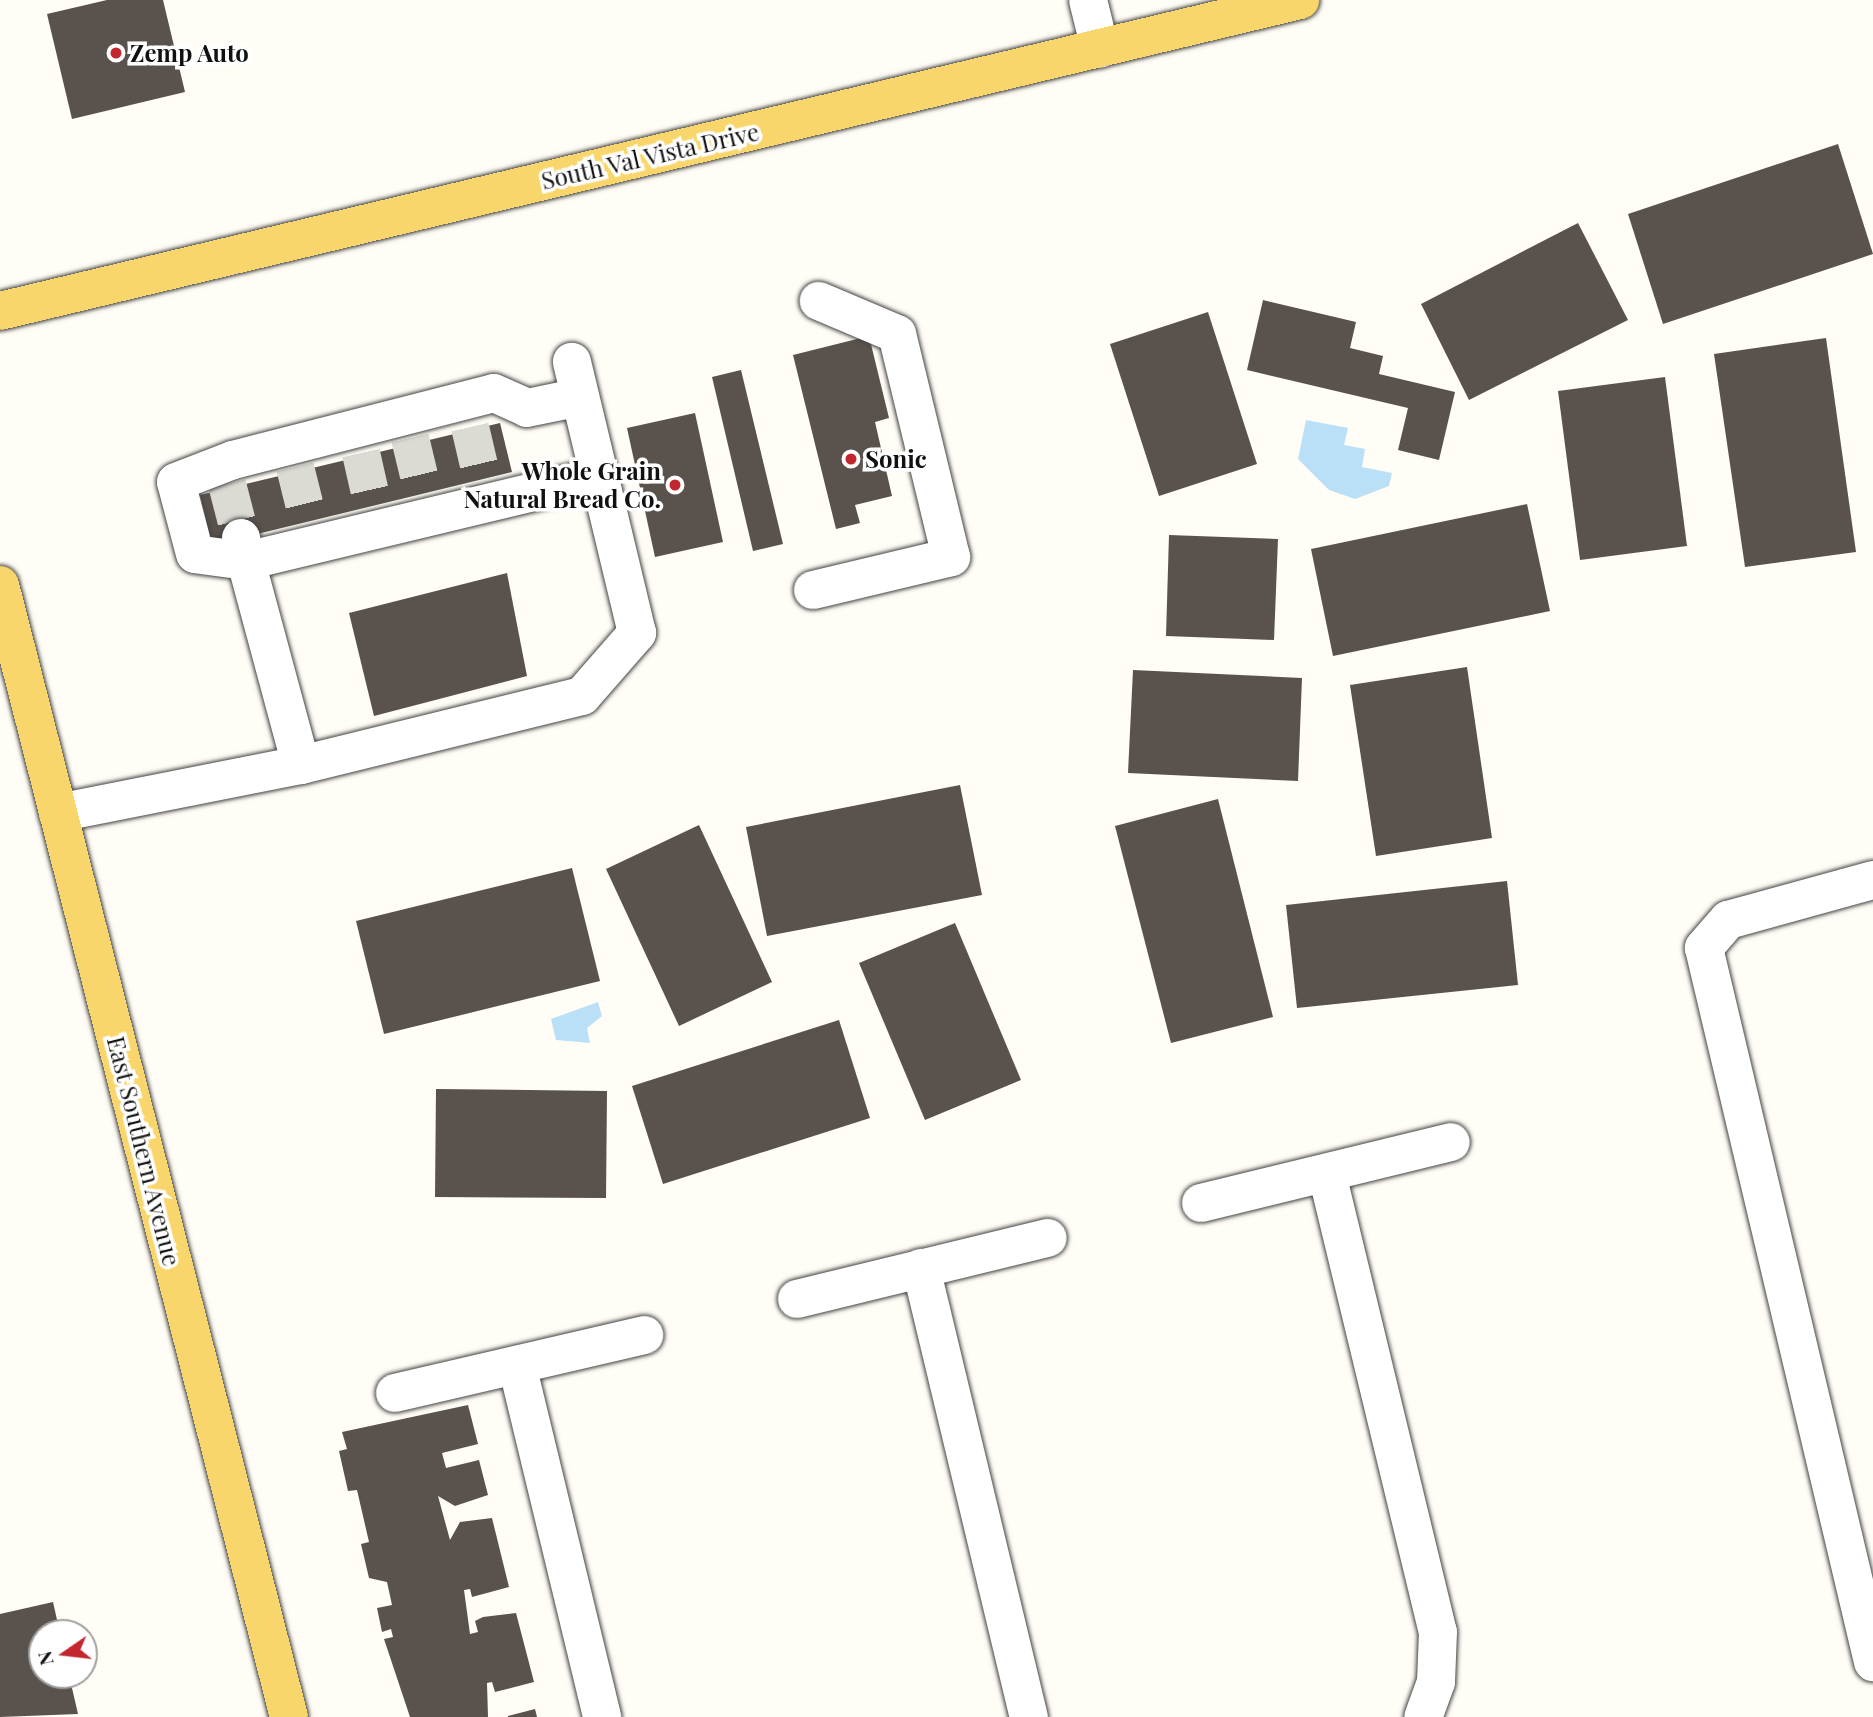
<!DOCTYPE html>
<style>
body{margin:0}
#map{position:relative;width:1873px;height:1717px;overflow:hidden;background:#fffdf5;font-family:"Playfair Display",serif}
div>[style]{position:absolute}
.water>*{inset:0;background:#b9e0f7}
.building>*{inset:0;background:#5a524d}
.minor-tunnel>*{height:38px;margin-top:-19px;transform-origin:0;background:repeating-linear-gradient(90deg,#dbdad3 0 38px,transparent 0 57px)}
.roads{filter:drop-shadow(0 0 2px #444) drop-shadow(0 0 2px #444)}
.minor>*{height:38px;margin:-19px;padding:0 19px;transform-origin:19px;border-radius:19px;background:#fff}
.major>*{height:38px;margin:-19px;padding:0 19px;transform-origin:19px;border-radius:19px;background:#f9d66b}
.dots>*{width:19px;height:19px;translate:-50% -50%;box-sizing:border-box;border:4px solid #fff;border-radius:50%}
span{translate:-50% -50%;white-space:nowrap;text-align:center;line-height:1.15;-webkit-text-stroke:7px #fff;paint-order:stroke}
.poi-label{font-size:24px;color:#111;font-weight:700}
.left{translate:0 -50%;text-align:left}
.right{translate:-100% -50%;text-align:right}
.street-label{font-size:24px;color:#111}
.north{position:absolute;left:28px;top:1619px;width:70px;height:70px;box-sizing:border-box;background:#fff;border:2px solid #a0a0a0;border-radius:50%;rotate:256deg;font-size:19px;font-weight:700;line-height:28px;text-align:center;color:#111}
.north::after{content:'';display:block;margin:auto;width:24px;height:32px;background:#c4262e;clip-path:polygon(50% 0,100% 100%,50% 72%,0 100%)}
</style>
<div id="map">
<div class="water">
<div style="clip-path:polygon(1306px 420px,1348px 428px,1344px 445px,1365px 449px,1362px 467px,1392px 473px,1389px 486px,1355px 499px,1329px 490px,1298px 459px)"></div>
<div style="clip-path:polygon(598px 1002px,602px 1016px,587px 1028px,590px 1043px,556px 1040px,551px 1019px)"></div>
</div>
<div class="building">
<div style="clip-path:polygon(107px 0,163px 0,185px 92px,72px 119px,47px 14px)"></div>
<div style="clip-path:polygon(1838px 144px,1873px 254px,1663px 324px,1628px 214px)"></div>
<div style="clip-path:polygon(1578px 223px,1628px 320px,1469px 400px,1421px 304px)"></div>
<div style="clip-path:polygon(1263px 300px,1356px 322px,1350px 348px,1383px 356px,1379px 374px,1455px 392px,1439px 460px,1398px 450px,1408px 408px,1247px 370px)"></div>
<div style="clip-path:polygon(1208px 312px,1257px 464px,1159px 496px,1110px 344px)"></div>
<div style="clip-path:polygon(869px 336px,889px 418px,875px 422px,892px 496px,855px 505px,860px 523px,836px 529px,793px 355px)"></div>
<div style="clip-path:polygon(1826px 338px,1856px 552px,1745px 567px,1714px 354px)"></div>
<div style="clip-path:polygon(741px 370px,783px 544px,753px 551px,712px 377px)"></div>
<div style="clip-path:polygon(1665px 377px,1687px 546px,1580px 560px,1558px 391px)"></div>
<div style="clip-path:polygon(695px 413px,723px 542px,655px 557px,627px 428px)"></div>
<div style="clip-path:polygon(500px 423px,512px 472px,212px 545px,200px 495px)"></div>
<div style="clip-path:polygon(1527px 504px,1550px 611px,1333px 656px,1311px 549px)"></div>
<div style="clip-path:polygon(1169px 535px,1278px 539px,1274px 640px,1166px 636px)"></div>
<div style="clip-path:polygon(507px 573px,527px 676px,374px 716px,349px 613px)"></div>
<div style="clip-path:polygon(1467px 667px,1492px 838px,1376px 856px,1350px 685px)"></div>
<div style="clip-path:polygon(1133px 670px,1302px 678px,1298px 781px,1128px 773px)"></div>
<div style="clip-path:polygon(960px 785px,982px 895px,767px 936px,746px 827px)"></div>
<div style="clip-path:polygon(1218px 799px,1273px 1017px,1171px 1043px,1115px 826px)"></div>
<div style="clip-path:polygon(699px 825px,772px 982px,679px 1026px,606px 869px)"></div>
<div style="clip-path:polygon(572px 868px,600px 981px,384px 1034px,356px 921px)"></div>
<div style="clip-path:polygon(1507px 881px,1518px 985px,1297px 1008px,1286px 905px)"></div>
<div style="clip-path:polygon(955px 923px,1021px 1080px,925px 1120px,859px 963px)"></div>
<div style="clip-path:polygon(839px 1020px,870px 1118px,663px 1184px,632px 1086px)"></div>
<div style="clip-path:polygon(436px 1089px,607px 1091px,606px 1198px,435px 1197px)"></div>
<div style="clip-path:polygon(468px 1405px,478px 1444px,442px 1453px,446px 1468px,479px 1460px,488px 1495px,455px 1506px,438px 1496px,450px 1540px,460px 1522px,492px 1518px,509px 1587px,472px 1597px,470px 1589px,464px 1590px,470px 1634px,478px 1632px,475px 1621px,483px 1617px,516px 1613px,534px 1682px,495px 1692px,492px 1682px,487px 1683px,488px 1717px,410px 1717px,384px 1639px,393px 1637px,391px 1629px,382px 1632px,377px 1608px,392px 1605px,387px 1582px,369px 1578px,361px 1544px,369px 1542px,357px 1490px,348px 1491px,339px 1451px,347px 1449px,342px 1432px)"></div>
<div style="clip-path:polygon(53px 1602px,60px 1633px,42px 1633px,42px 1675px,69px 1675px,78px 1714px,0 1717px,0 1614px)"></div>
<div style="clip-path:polygon(535px 1709px,537px 1717px,508px 1717px,508px 1716px)"></div>
</div>
<div class="minor-tunnel">
<div style="left:470px;top:427px;width:48px;rotate:76.8deg"></div>
<div style="left:410px;top:438px;width:51px;rotate:76.5deg"></div>
<div style="left:361px;top:453px;width:50px;rotate:77.3deg"></div>
<div style="left:295px;top:467px;width:54px;rotate:76deg"></div>
<div style="left:227px;top:484px;width:56px;rotate:75.5deg"></div>
</div>
<div class="roads">
<div class="minor">
<div style="left:1088px;top:0;width:50px;rotate:76.2deg"></div>
<div style="left:241px;top:538px;width:24px;rotate:78deg"></div>
<div style="left:246px;top:561px;width:363px;rotate:-13.5deg"></div>
<div style="left:813px;top:590px;width:142px;rotate:-13.4deg"></div>
<div style="left:951px;top:557px;width:229px;rotate:-103.6deg"></div>
<div style="left:897px;top:334px;width:85px;rotate:-157.1deg"></div>
<div style="left:301px;top:765px;width:211px;rotate:-105.1deg"></div>
<div style="left:246px;top:561px;width:51px;rotate:-172.2deg"></div>
<div style="left:195px;top:554px;width:74px;rotate:-104.8deg"></div>
<div style="left:176px;top:482px;width:61px;rotate:-21.1deg"></div>
<div style="left:233px;top:460px;width:269px;rotate:-14.4deg"></div>
<div style="left:494px;top:393px;width:36px;rotate:24deg"></div>
<div style="left:527px;top:408px;width:54px;rotate:-11.7deg"></div>
<div style="left:58px;top:813px;width:248px;rotate:-11.2deg"></div>
<div style="left:301px;top:765px;width:289px;rotate:-13.8deg"></div>
<div style="left:582px;top:696px;width:84px;rotate:-48.9deg"></div>
<div style="left:637px;top:633px;width:279px;rotate:-103.5deg"></div>
<div style="left:1873px;top:880px;width:150px;rotate:164.6deg"></div>
<div style="left:1728px;top:920px;width:37px;rotate:131deg"></div>
<div style="left:1704px;top:948px;width:734px;rotate:76.68deg"></div>
<div style="left:1327px;top:1174px;width:471px;rotate:76.4deg"></div>
<div style="left:1438px;top:1632px;width:50px;rotate:92.3deg"></div>
<div style="left:1436px;top:1682px;width:37px;rotate:110deg"></div>
<div style="left:1201px;top:1203px;width:257px;rotate:-13.7deg"></div>
<div style="left:921px;top:1268px;width:462px;rotate:76.5deg"></div>
<div style="left:797px;top:1299px;width:258px;rotate:-13.7deg"></div>
<div style="left:517px;top:1365px;width:362px;rotate:76.4deg"></div>
<div style="left:395px;top:1393px;width:256px;rotate:-13.1deg"></div>
</div>
<div class="major">
<div style="left:0;top:311px;width:1337px;rotate:-13.45deg"></div>
<div style="left:0;top:585px;width:1168px;rotate:75.68deg"></div>
</div>
</div>
<div class="dots">
<div style="left:116px;top:53px;background:#c4262e"></div>
<div style="left:851px;top:459px;background:#c4262e"></div>
<div style="left:675px;top:485px;background:#c4262e"></div>
</div>
<div class="poi-label">
<span class="left" style="left:130px;top:53px">Zemp Auto</span>
<span class="left" style="left:865px;top:459px">Sonic</span>
<span class="right" style="left:661px;top:485px">Whole Grain<br>Natural Bread Co.</span>
</div>
<div class="street-label">
<span style="left:650px;top:156px;rotate:-13deg">South Val Vista Drive</span>
<span style="left:144px;top:1151px;rotate:76deg">East Southern Avenue</span>
</div>
<div class="north">N</div>
</div>
